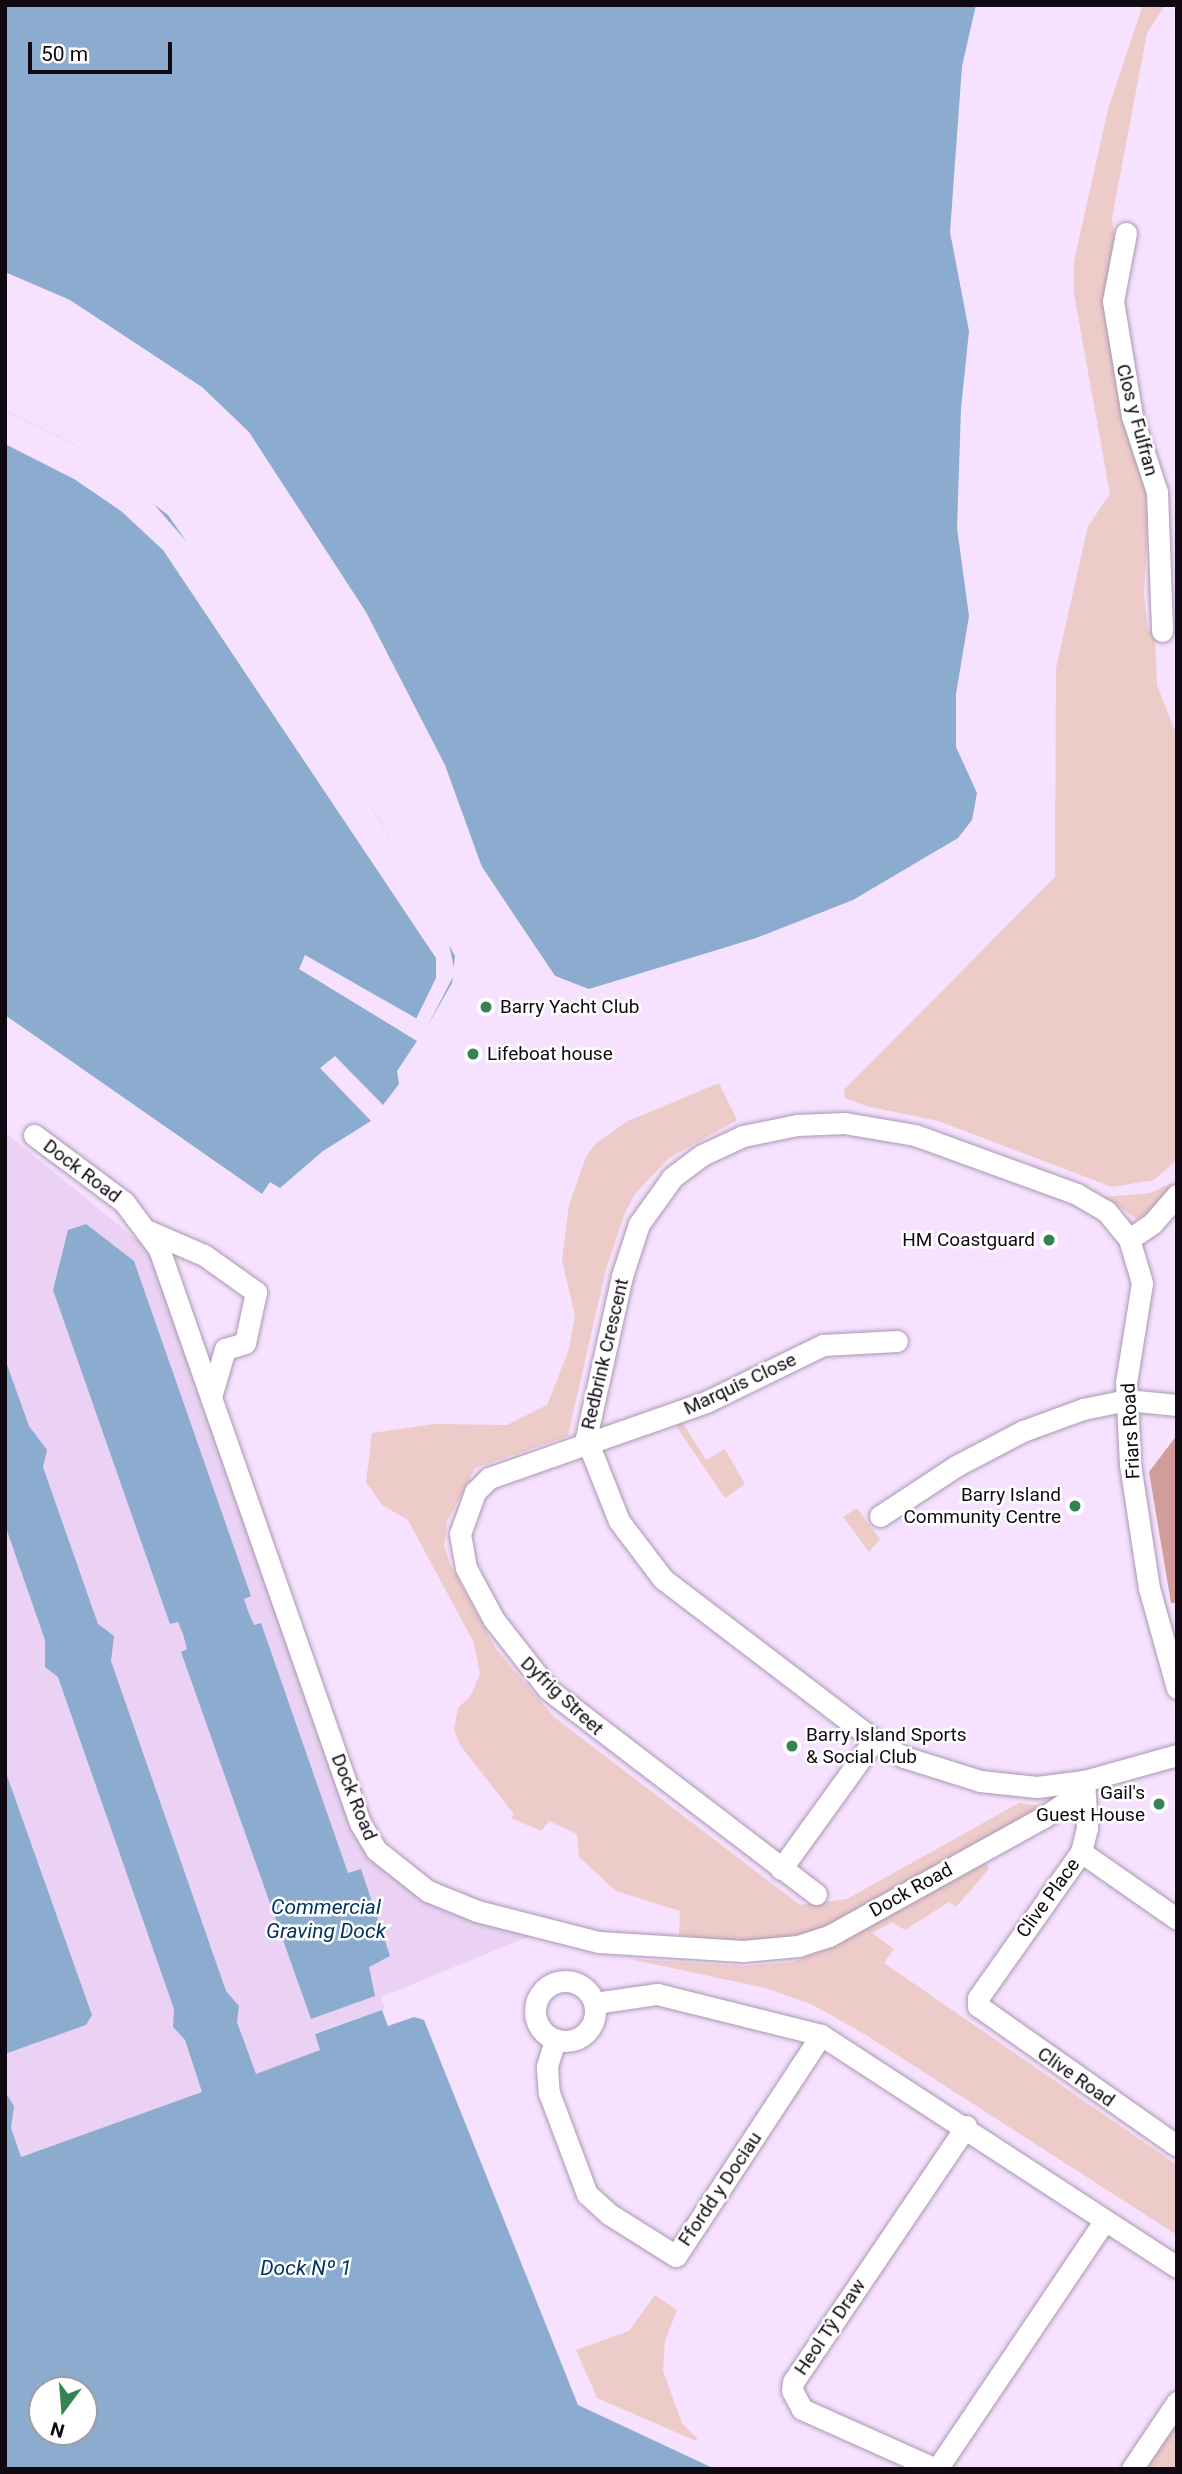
<!DOCTYPE html>
<meta charset="utf-8">
<style>
body{margin:0}
#map{position:relative;width:1182px;height:2474px;overflow:hidden;background:#f6e1fe;font-family:Roboto,sans-serif}
div>[style]{position:absolute}
.built>*{inset:0;background:#ebd2f4}
.green>*{inset:0;background:#edcbc9}
.forest>*{inset:0;background:#d19d9b}
.water>*{inset:0;background:#8babcf}
.pier>*{inset:0;background:#f6e1fe}
.roads{filter:drop-shadow(0 0 2px #ab98b2) drop-shadow(0 0 2px #ab98b2)}
.street>*{height:21px;margin:-10.5px;padding:0 10.5px;transform-origin:10.5px;border-radius:10.5px;background:#fff}
.street>.ring{margin:-10.5px;padding:0;box-sizing:content-box;background:none;border:21px solid #fff;border-radius:50%}
.dots>*{width:19px;height:19px;translate:-50% -50%;box-sizing:border-box;border:4px solid #fff;border-radius:50%}
span{translate:-50% -50%;white-space:nowrap;text-align:center;line-height:1.15;-webkit-text-stroke:5px #fff;paint-order:stroke}
.street-label{font-size:19px;color:#100912}
.poi-label{font-size:19px;color:#100912}
.left{translate:0 -50%;text-align:left}
.right{translate:-100% -50%;text-align:right}
.water-label{font-size:21px;color:#013460;font-style:italic}
.frame{position:absolute;inset:0;border:7px solid #100912;pointer-events:none}
.north{position:absolute;left:28px;top:2376px;width:70px;height:70px;box-sizing:border-box;background:#fff;border:2px solid #9f9da0;border-radius:50%;rotate:196deg;font-size:19px;font-weight:700;line-height:28px;text-align:center;color:#100912}
.north::after{content:'';display:block;margin:auto;width:24px;height:32px;background:#358252;clip-path:polygon(50% 0,100% 100%,50% 72%,0 100%)}
.scale{position:absolute;left:28px;top:42px;width:144px;height:32px;box-sizing:border-box;border:4px solid #100912;border-top:0;padding-left:9px;font-size:21px;line-height:24px;white-space:nowrap;color:#100912;-webkit-text-stroke:5px #fff;paint-order:stroke}
</style>
<div id="map">
<div class="built">
<div style="clip-path:polygon(5px 1132px,137px 1240px,148px 1244px,390px 1874px,429px 1900px,535px 1934px,381px 1997px,385px 2009px,315px 2033px,321px 2050px,256px 2075px,227px 1992px,174px 2010px,203px 2092px,20px 2157px,5px 2112px,5px 2054px,86px 2025px,92px 2015px,5px 1770px,5px 1448px,29px 1426px,5px 1359px)"></div>
</div>
<div class="green">
<div style="clip-path:polygon(1143px 5px,1165px 5px,1147px 33px,1112px 218px,1148px 515px,1144px 593px,1148px 631px,1155px 632px,1157px 685px,1177px 736px,1177px 1160px,1154px 1180px,1112px 1187px,938px 1121px,866px 1106px,845px 1098px,844px 1090px,1055px 877px,1056px 668px,1088px 526px,1110px 494px,1074px 294px,1074px 261px,1108px 109px)"></div>
<div style="clip-path:polygon(719px 1083px,737px 1120px,669px 1158px,635px 1194px,625px 1213px,606px 1269px,568px 1436px,475px 1468px,447px 1522px,444px 1546px,451px 1566px,496px 1649px,554px 1717px,800px 1905px,847px 1899px,1019px 1803px,1043px 1806px,821px 1933px,736px 1943px,679px 1935px,680px 1911px,616px 1891px,579px 1857px,577px 1834px,549px 1821px,541px 1831px,511px 1818px,514px 1814px,460px 1745px,454px 1729px,458px 1708px,471px 1695px,480px 1674px,474px 1643px,408px 1520px,382px 1505px,366px 1482px,372px 1433px,434px 1424px,507px 1425px,547px 1405px,568px 1352px,575px 1316px,562px 1260px,569px 1205px,586px 1157px,595px 1144px,628px 1121px)"></div>
<div style="clip-path:polygon(1172px 1183px,1154px 1211px,1137px 1219px,1104px 1197px,1150px 1193px)"></div>
<div style="clip-path:polygon(683px 1423px,706px 1460px,725px 1449px,745px 1484px,725px 1498px,676px 1426px)"></div>
<div style="clip-path:polygon(857px 1508px,880px 1539px,869px 1552px,843px 1517px)"></div>
<div style="clip-path:polygon(984px 1860px,989px 1869px,956px 1907px,949px 1902px,905px 1930px,892px 1922px,872px 1933px,894px 1949px,884px 1963px,1177px 2165px,1177px 2235px,866px 2035px,811px 2004px,765px 1988px,630px 1959px,744px 1966px,793px 1962px,834px 1946px)"></div>
<div style="clip-path:polygon(655px 2295px,677px 2310px,665px 2341px,663px 2371px,682px 2423px,697px 2438px,696px 2441px,597px 2398px,576px 2350px,629px 2331px)"></div>
<div style="clip-path:polygon(1177px 2424px,1177px 2469px,1147px 2469px,1154px 2457px)"></div>
</div>
<div class="forest">
<div style="clip-path:polygon(1177px 1435px,1177px 1603px,1171px 1603px,1149px 1472px)"></div>
</div>
<div class="water">
<div style="clip-path:polygon(5px 5px,976px 5px,962px 66px,950px 232px,969px 331px,961px 408px,957px 528px,969px 616px,956px 694px,956px 747px,977px 793px,972px 820px,958px 838px,853px 900px,756px 938px,589px 989px,555px 976px,244px 511px,180px 445px,94px 382px,5px 346px)"></div>
<div style="clip-path:polygon(5px 410px,76px 445px,168px 515px,377px 816px,455px 956px,452px 983px,428px 1025px,305px 955px,299px 969px,417px 1041px,397px 1071px,399px 1084px,383px 1105px,335px 1056px,320px 1068px,371px 1121px,323px 1151px,280px 1188px,270px 1182px,262px 1194px,5px 1015px)"></div>
<div style="clip-path:polygon(86px 1224px,134px 1261px,251px 1596px,244px 1599px,248px 1611px,254px 1625px,261px 1623px,348px 1873px,361px 1869px,390px 1956px,369px 1967px,375px 1996px,311px 2019px,181px 1652px,187px 1649px,183px 1634px,178px 1622px,170px 1624px,53px 1290px,68px 1230px)"></div>
<div style="clip-path:polygon(evenodd,5px 1359px,29px 1426px,47px 1450px,43px 1467px,98px 1624px,114px 1636px,111px 1661px,226px 1991px,239px 2006px,237px 2022px,256px 2074px,320px 2050px,315px 2034px,382px 2010px,388px 2026px,414px 2017px,424px 2020px,578px 2405px,715px 2469px,5px 2469px,5px 2092px,14px 2106px,11px 2128px,21px 2157px,202px 2092px,185px 2040px,173px 2027px,174px 2009px,58px 1677px,45px 1667px,45px 1640px,5px 1525px,5px 1359px,42px 2390px,84px 2390px,84px 2432px,42px 2432px,42px 2390px)"></div>
<div style="clip-path:polygon(5px 1770px,92px 2015px,86px 2025px,5px 2054px)"></div>
</div>
<div class="pier">
<div style="clip-path:polygon(5px 272px,70px 300px,202px 387px,249px 432px,366px 612px,445px 765px,483px 870px,555px 976px,592px 992px,559px 984px,544px 968px,241px 513px,178px 447px,139px 417px,93px 386px,5px 350px)"></div>
<div style="clip-path:polygon(5px 410px,76px 445px,145px 494px,200px 557px,377px 816px,449px 944px,455px 973px,428px 1025px,416px 1019px,436px 978px,436px 958px,163px 550px,121px 511px,74px 479px,5px 444px)"></div>
</div>
<div class="roads">
<div class="street">
<div style="left:1126px;top:233px;width:69px;rotate:100.8deg"></div>
<div style="left:1113px;top:301px;width:117px;rotate:80.6deg"></div>
<div style="left:1132px;top:416px;width:80px;rotate:71.8deg"></div>
<div style="left:1157px;top:492px;width:139px;rotate:87.9deg"></div>
<div style="left:34px;top:1135px;width:112px;rotate:36.7deg"></div>
<div style="left:124px;top:1202px;width:59px;rotate:53.3deg"></div>
<div style="left:159px;top:1249px;width:608px;rotate:70.7deg"></div>
<div style="left:360px;top:1823px;width:31px;rotate:59deg"></div>
<div style="left:376px;top:1850px;width:66px;rotate:38.3deg"></div>
<div style="left:428px;top:1891px;width:53px;rotate:22.2deg"></div>
<div style="left:477px;top:1911px;width:126px;rotate:14.3deg"></div>
<div style="left:599px;top:1942px;width:144px;rotate:3.6deg"></div>
<div style="left:743px;top:1951px;width:55px;rotate:-5.2deg"></div>
<div style="left:798px;top:1946px;width:33px;rotate:-18deg"></div>
<div style="left:829px;top:1936px;width:246px;rotate:-29deg"></div>
<div style="left:1044px;top:1817px;width:29px;rotate:-34deg"></div>
<div style="left:1068px;top:1801px;width:26px;rotate:-51deg"></div>
<div style="left:1177px;top:1195px;width:37px;rotate:131deg"></div>
<div style="left:1153px;top:1223px;width:29px;rotate:146deg"></div>
<div style="left:1129px;top:1239px;width:46px;rotate:73.5deg"></div>
<div style="left:1142px;top:1283px;width:101px;rotate:99.1deg"></div>
<div style="left:1126px;top:1383px;width:81px;rotate:87.2deg"></div>
<div style="left:1130px;top:1464px;width:125px;rotate:81.3deg"></div>
<div style="left:1149px;top:1588px;width:104px;rotate:74.4deg"></div>
<div style="left:148px;top:1231px;width:61px;rotate:23.2deg"></div>
<div style="left:204px;top:1255px;width:64px;rotate:35.4deg"></div>
<div style="left:256px;top:1292px;width:52px;rotate:102.2deg"></div>
<div style="left:245px;top:1343px;width:21px;rotate:163deg"></div>
<div style="left:225px;top:1349px;width:50px;rotate:106.3deg"></div>
<div style="left:1129px;top:1239px;width:36px;rotate:-129deg"></div>
<div style="left:1106px;top:1211px;width:34px;rotate:-150deg"></div>
<div style="left:1077px;top:1194px;width:172px;rotate:-160deg"></div>
<div style="left:915px;top:1135px;width:71px;rotate:-170.3deg"></div>
<div style="left:845px;top:1123px;width:48px;rotate:177.6deg"></div>
<div style="left:797px;top:1125px;width:55px;rotate:168.5deg"></div>
<div style="left:743px;top:1136px;width:45px;rotate:155.1deg"></div>
<div style="left:702px;top:1155px;width:38px;rotate:143deg"></div>
<div style="left:672px;top:1178px;width:57px;rotate:125.7deg"></div>
<div style="left:639px;top:1224px;width:55px;rotate:108.1deg"></div>
<div style="left:622px;top:1276px;width:166px;rotate:102.5deg"></div>
<div style="left:586px;top:1438px;width:89px;rotate:68.3deg"></div>
<div style="left:619px;top:1521px;width:73px;rotate:52.8deg"></div>
<div style="left:663px;top:1579px;width:265px;rotate:37.3deg"></div>
<div style="left:874px;top:1740px;width:34px;rotate:30deg"></div>
<div style="left:904px;top:1757px;width:80px;rotate:17.5deg"></div>
<div style="left:980px;top:1781px;width:57px;rotate:6deg"></div>
<div style="left:1037px;top:1787px;width:47px;rotate:-7.3deg"></div>
<div style="left:1084px;top:1781px;width:97px;rotate:-15.6deg"></div>
<div style="left:880px;top:1516px;width:91px;rotate:-33.3deg"></div>
<div style="left:956px;top:1466px;width:76px;rotate:-27.6deg"></div>
<div style="left:1023px;top:1431px;width:64px;rotate:-20.1deg"></div>
<div style="left:1083px;top:1409px;width:45px;rotate:-11.6deg"></div>
<div style="left:1127px;top:1400px;width:50px;rotate:5.7deg"></div>
<div style="left:1084px;top:1781px;width:47px;rotate:86.3deg"></div>
<div style="left:1087px;top:1828px;width:25px;rotate:104deg"></div>
<div style="left:1081px;top:1852px;width:179px;rotate:125.2deg"></div>
<div style="left:978px;top:1998px;width:8px;rotate:90deg"></div>
<div style="left:978px;top:2006px;width:243px;rotate:35.1deg"></div>
<div style="left:1081px;top:1852px;width:117px;rotate:34.9deg"></div>
<div style="left:781px;top:1869px;width:159px;rotate:-54.2deg"></div>
<div style="left:816px;top:1894px;width:337px;rotate:-142.6deg"></div>
<div style="left:548px;top:1689px;width:88px;rotate:-128deg"></div>
<div style="left:494px;top:1620px;width:59px;rotate:-118.3deg"></div>
<div style="left:466px;top:1568px;width:35px;rotate:-100deg"></div>
<div style="left:460px;top:1534px;width:45px;rotate:-70.3deg"></div>
<div style="left:475px;top:1492px;width:20px;rotate:-45deg"></div>
<div style="left:489px;top:1478px;width:230px;rotate:-19.3deg"></div>
<div style="left:706px;top:1402px;width:130px;rotate:-26deg"></div>
<div style="left:823px;top:1345px;width:74px;rotate:-3.1deg"></div>
<div class="ring" style="left:535px;top:1981px;width:39px;height:39px"></div>
<div style="left:595px;top:2003px;width:63px;rotate:-8.3deg"></div>
<div style="left:657px;top:1994px;width:169px;rotate:14deg"></div>
<div style="left:821px;top:2035px;width:425px;rotate:33.1deg"></div>
<div style="left:555px;top:2040px;width:28px;rotate:107deg"></div>
<div style="left:547px;top:2067px;width:26px;rotate:86deg"></div>
<div style="left:549px;top:2093px;width:108px;rotate:69.4deg"></div>
<div style="left:587px;top:2194px;width:30px;rotate:42deg"></div>
<div style="left:609px;top:2214px;width:79px;rotate:32.1deg"></div>
<div style="left:676px;top:2256px;width:264px;rotate:-56.7deg"></div>
<div style="left:936px;top:2469px;width:147px;rotate:-155.9deg"></div>
<div style="left:802px;top:2409px;width:21px;rotate:-118deg"></div>
<div style="left:792px;top:2390px;width:8px;rotate:-83deg"></div>
<div style="left:793px;top:2382px;width:309px;rotate:-55.9deg"></div>
<div style="left:937px;top:2469px;width:299px;rotate:-56deg"></div>
<div style="left:1132px;top:2469px;width:81px;rotate:-56.1deg"></div>
</div>
</div>
<div class="dots">
<div style="left:486px;top:1007px;background:#358252"></div>
<div style="left:473px;top:1054px;background:#358252"></div>
<div style="left:1049px;top:1240px;background:#358252"></div>
<div style="left:1075px;top:1506px;background:#358252"></div>
<div style="left:792px;top:1746px;background:#358252"></div>
<div style="left:1159px;top:1804px;background:#358252"></div>
</div>
<div class="street-label">
<span style="left:1137px;top:420px;rotate:75deg">Clos y Fulfran</span>
<span style="left:82px;top:1171px;rotate:37deg">Dock Road</span>
<span style="left:605px;top:1354px;rotate:-77deg">Redbrink Crescent</span>
<span style="left:740px;top:1384px;rotate:-25deg">Marquis Close</span>
<span style="left:1131px;top:1431px;rotate:-93deg">Friars Road</span>
<span style="left:562px;top:1696px;rotate:43deg">Dyfrig Street</span>
<span style="left:354px;top:1797px;rotate:68deg">Dock Road</span>
<span style="left:911px;top:1890px;rotate:-29deg">Dock Road</span>
<span style="left:1048px;top:1898px;rotate:-54deg">Clive Place</span>
<span style="left:1076px;top:2077px;rotate:35deg">Clive Road</span>
<span style="left:720px;top:2189px;rotate:-56deg">Ffordd y Dociau</span>
<span style="left:830px;top:2327px;rotate:-56deg">Heol Tŷ Draw</span>
</div>
<div class="poi-label">
<span class="left" style="left:500px;top:1007px">Barry Yacht Club</span>
<span class="left" style="left:487px;top:1054px">Lifeboat house</span>
<span class="right" style="left:1035px;top:1240px">HM Coastguard</span>
<span class="right" style="left:1061px;top:1506px">Barry Island<br>Community Centre</span>
<span class="left" style="left:806px;top:1746px">Barry Island Sports<br>&amp; Social Club</span>
<span class="right" style="left:1145px;top:1804px">Gail's<br>Guest House</span>
</div>
<div class="water-label">
<span style="left:326px;top:1919px">Commercial<br>Graving Dock</span>
<span style="left:306px;top:2268px">Dock Nº 1</span>
</div>
<div class="frame"></div>
<div class="north">N</div>
<div class="scale">50 m</div>
</div>
